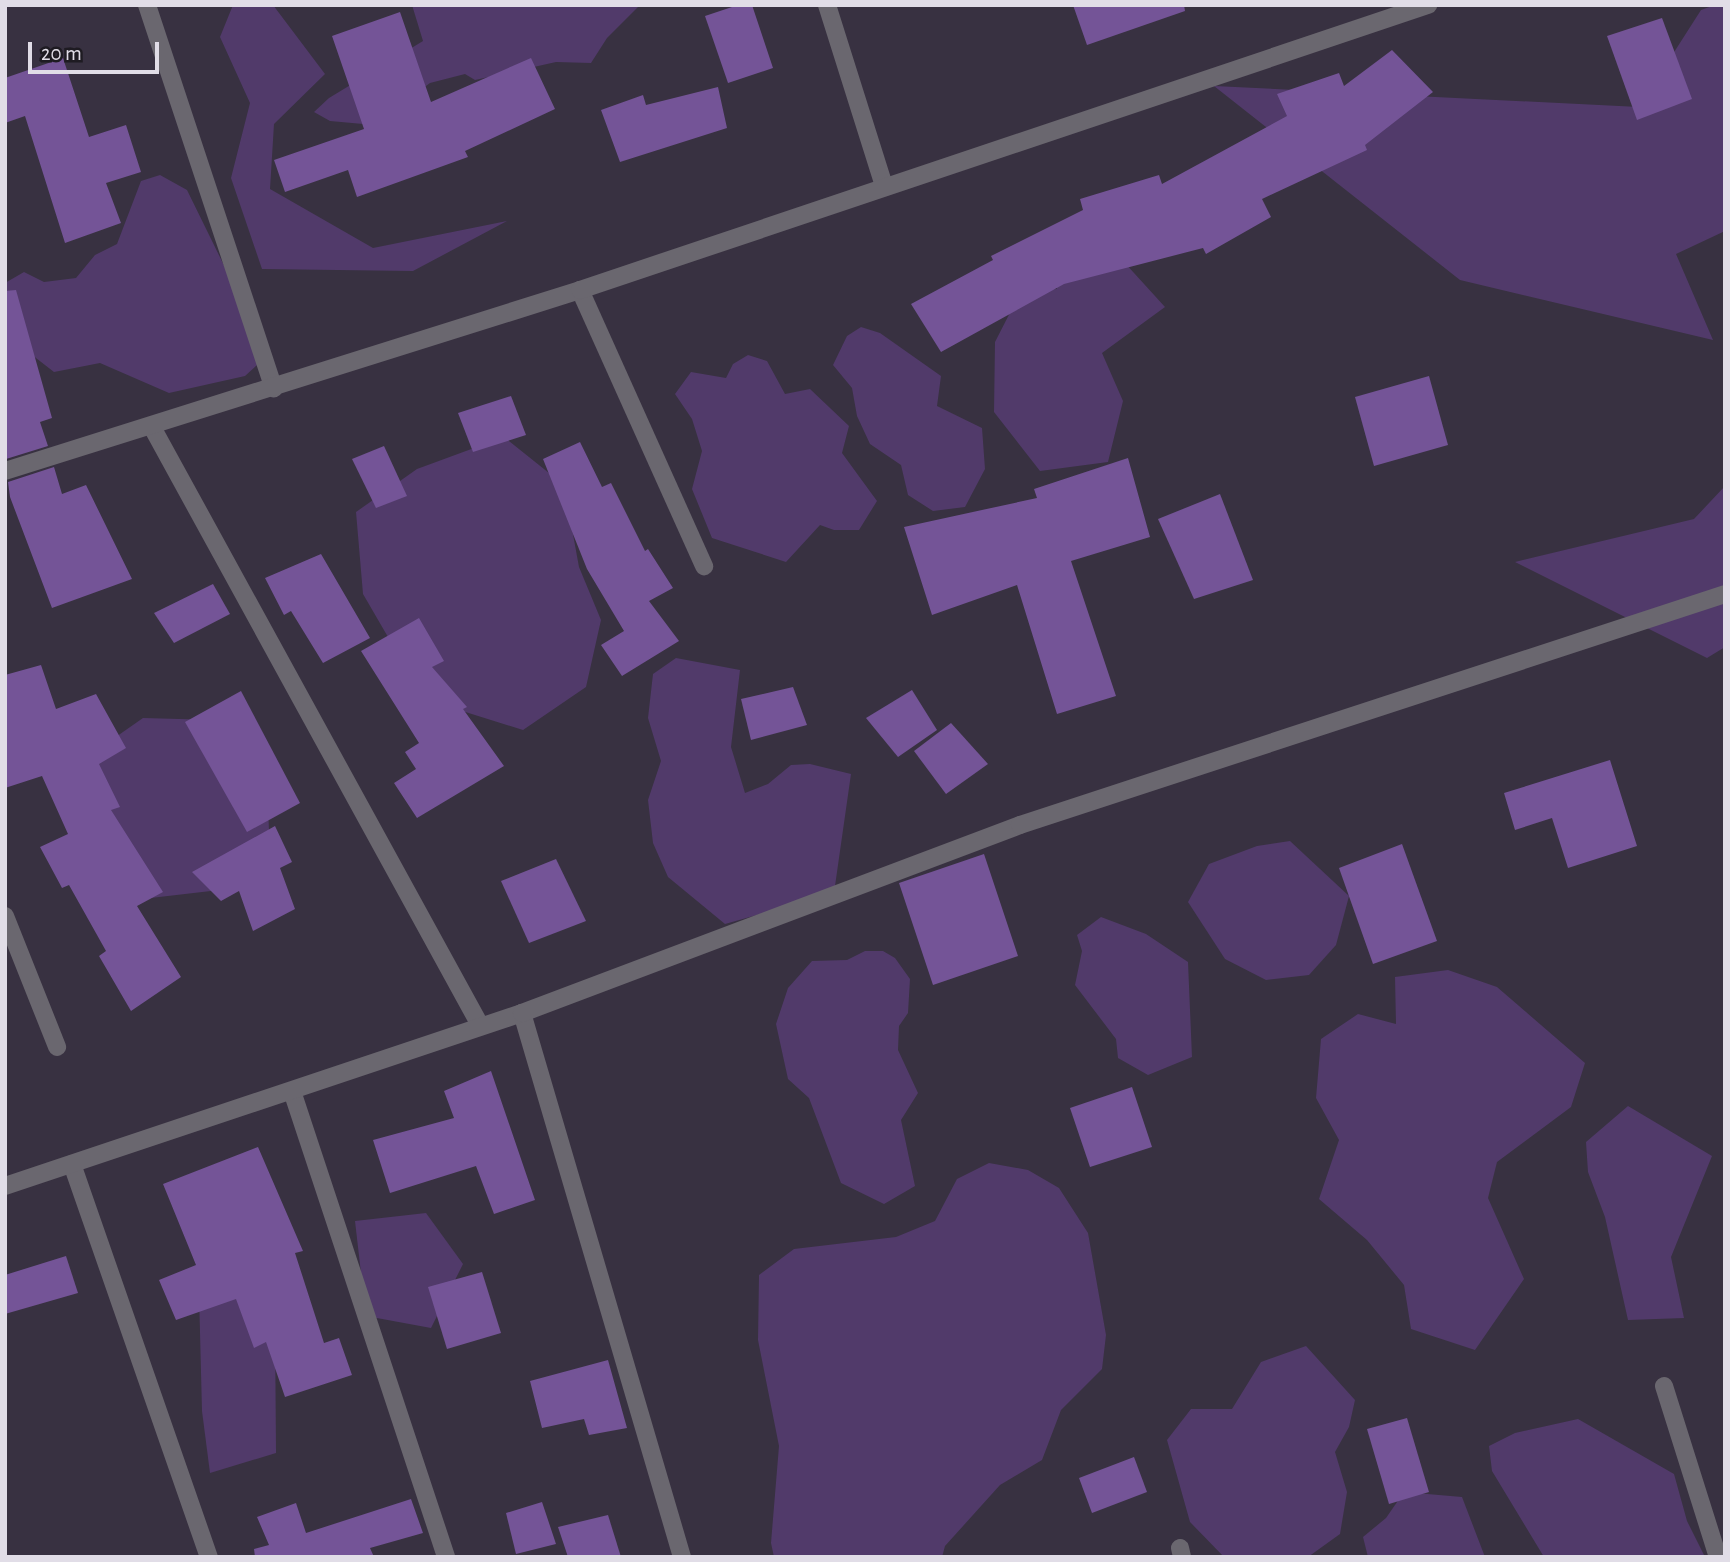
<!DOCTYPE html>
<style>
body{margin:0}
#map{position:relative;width:1730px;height:1562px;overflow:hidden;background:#383141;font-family:"Alegreya Sans",sans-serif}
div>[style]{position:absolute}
.green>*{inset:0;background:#513a6a}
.building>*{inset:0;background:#745497}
.street>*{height:18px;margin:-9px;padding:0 9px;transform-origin:9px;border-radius:9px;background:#6a676f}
span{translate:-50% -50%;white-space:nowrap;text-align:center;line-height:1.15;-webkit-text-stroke:5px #1e1b22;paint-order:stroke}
.frame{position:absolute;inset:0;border:7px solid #e1dde7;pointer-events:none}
.scale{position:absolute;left:28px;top:42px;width:131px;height:32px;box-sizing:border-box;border:4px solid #e1dde7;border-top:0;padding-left:9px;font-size:21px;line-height:24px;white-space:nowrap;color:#e1dde7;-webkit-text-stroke:5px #1e1b22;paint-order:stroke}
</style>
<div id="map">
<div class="green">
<div style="clip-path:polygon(233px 5px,273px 5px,325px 74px,274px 124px,270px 189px,373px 248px,507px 221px,413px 271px,262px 269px,231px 178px,250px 103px,220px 37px)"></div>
<div style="clip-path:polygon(412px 5px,640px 5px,607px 38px,591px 63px,556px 62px,475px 80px,465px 74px,430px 83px,399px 106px,363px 124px,330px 121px,314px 112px,329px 98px,423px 41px)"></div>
<div style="clip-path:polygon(1715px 5px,1725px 5px,1725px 231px,1676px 254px,1713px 340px,1460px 280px,1214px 86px,1639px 107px,1701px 10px)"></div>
<div style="clip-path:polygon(160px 175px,187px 190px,268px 355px,245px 376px,169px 393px,100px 363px,54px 372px,5px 334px,5px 283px,24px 272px,44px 282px,76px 278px,95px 255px,117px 244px,141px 181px)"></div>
<div style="clip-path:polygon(1114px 251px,1165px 307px,1102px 353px,1123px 401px,1108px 462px,1040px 471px,994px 412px,995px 342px,1021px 291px,1057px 289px,1053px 259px)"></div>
<div style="clip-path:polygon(861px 327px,880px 333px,941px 376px,937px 406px,982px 428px,985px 469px,965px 507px,933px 511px,908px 495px,901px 465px,870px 444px,857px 416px,852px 388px,833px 365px,847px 336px)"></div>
<div style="clip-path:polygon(748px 355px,767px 361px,785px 394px,810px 389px,849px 426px,842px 453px,877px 501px,859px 530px,834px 530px,820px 525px,786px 562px,712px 538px,692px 489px,702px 451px,692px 419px,675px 394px,691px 372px,726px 378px,733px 364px)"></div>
<div style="clip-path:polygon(504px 437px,564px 485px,579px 567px,601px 620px,586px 687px,523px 730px,424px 699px,363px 594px,356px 512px,417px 469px)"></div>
<div style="clip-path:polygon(1725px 486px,1725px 647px,1707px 658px,1515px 562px,1694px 519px)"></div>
<div style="clip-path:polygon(676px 658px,740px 670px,731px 747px,745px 793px,768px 784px,791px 765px,810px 764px,851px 774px,834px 893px,725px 924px,668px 877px,653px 843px,648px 800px,661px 761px,648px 718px,653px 674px)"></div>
<div style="clip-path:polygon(143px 718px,216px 720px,268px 805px,271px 884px,142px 899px,50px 783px)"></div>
<div style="clip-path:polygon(1290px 841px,1349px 896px,1336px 945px,1309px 975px,1266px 980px,1225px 959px,1188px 902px,1209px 864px,1257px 846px)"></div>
<div style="clip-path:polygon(1101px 917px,1146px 934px,1188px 962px,1192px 1057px,1148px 1075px,1118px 1058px,1116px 1039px,1075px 985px,1082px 951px,1077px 935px)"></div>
<div style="clip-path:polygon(865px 951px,883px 951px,895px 958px,910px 979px,908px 1013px,899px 1026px,898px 1050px,918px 1093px,901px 1120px,915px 1186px,884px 1204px,841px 1183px,809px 1098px,788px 1079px,776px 1024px,788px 988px,812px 961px,847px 960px)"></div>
<div style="clip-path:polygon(1448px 970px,1497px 987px,1585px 1063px,1571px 1107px,1497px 1162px,1488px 1198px,1524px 1279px,1475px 1350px,1411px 1329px,1404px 1285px,1367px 1240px,1319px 1199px,1339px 1140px,1316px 1098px,1321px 1039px,1358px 1014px,1396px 1024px,1395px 977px)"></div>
<div style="clip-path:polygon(1628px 1106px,1712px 1156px,1671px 1257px,1684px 1318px,1628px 1320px,1605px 1217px,1588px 1172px,1586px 1142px)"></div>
<div style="clip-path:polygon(989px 1163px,1028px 1170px,1059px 1188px,1088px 1233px,1106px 1335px,1102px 1369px,1061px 1410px,1042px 1460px,1000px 1485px,945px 1546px,942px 1557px,774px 1557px,771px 1543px,779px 1446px,758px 1340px,759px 1275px,794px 1249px,896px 1237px,935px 1221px,957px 1179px)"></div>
<div style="clip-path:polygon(426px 1213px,463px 1264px,431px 1328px,366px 1316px,355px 1221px)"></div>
<div style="clip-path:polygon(198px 1253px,275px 1323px,276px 1453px,210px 1473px,202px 1411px)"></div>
<div style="clip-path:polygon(1306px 1346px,1355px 1400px,1349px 1427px,1335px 1452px,1347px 1492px,1340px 1534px,1308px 1557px,1224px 1557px,1190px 1522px,1167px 1440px,1191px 1409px,1232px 1409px,1261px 1362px)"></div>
<div style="clip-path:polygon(1578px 1419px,1674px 1474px,1687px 1521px,1705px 1557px,1544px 1557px,1492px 1471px,1489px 1446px,1515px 1433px)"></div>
<div style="clip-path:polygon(1404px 1492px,1462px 1497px,1485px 1557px,1368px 1557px,1363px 1537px,1386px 1518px)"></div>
</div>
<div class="building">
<div style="clip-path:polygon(738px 5px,752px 5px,773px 68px,728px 83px,705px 16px)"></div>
<div style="clip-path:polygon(1073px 5px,1184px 5px,1185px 11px,1087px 45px)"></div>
<div style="clip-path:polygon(400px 12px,431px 102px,531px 58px,555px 109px,465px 151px,468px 157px,357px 197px,348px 170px,285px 192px,274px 160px,364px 129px,332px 36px)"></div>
<div style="clip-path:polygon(1662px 18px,1692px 99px,1637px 120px,1607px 36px)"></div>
<div style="clip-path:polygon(1392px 50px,1433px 92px,1365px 145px,1367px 150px,1262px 199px,1271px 217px,1206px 254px,1203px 248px,1064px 284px,941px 352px,911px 304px,993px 260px,991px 256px,1083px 210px,1080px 199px,1159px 175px,1162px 184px,1287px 116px,1277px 94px,1339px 73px,1344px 86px)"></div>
<div style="clip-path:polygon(63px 58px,89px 137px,126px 125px,141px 172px,106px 183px,121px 223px,65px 243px,25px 116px,5px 123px,5px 78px)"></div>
<div style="clip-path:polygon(718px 87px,727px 128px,620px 162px,601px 110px,643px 95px,646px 105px)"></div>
<div style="clip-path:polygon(16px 290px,52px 418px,40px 422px,48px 446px,6px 459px,5px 291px)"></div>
<div style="clip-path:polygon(1429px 376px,1448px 445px,1374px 466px,1355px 397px)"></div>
<div style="clip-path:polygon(511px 396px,526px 435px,473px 452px,458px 413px)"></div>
<div style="clip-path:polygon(580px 442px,602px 487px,611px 483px,645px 551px,648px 549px,673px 588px,649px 601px,679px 641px,622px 676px,601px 645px,624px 631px,587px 569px,543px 459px)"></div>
<div style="clip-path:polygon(384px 446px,407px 496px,376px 508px,352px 459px)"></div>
<div style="clip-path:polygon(1128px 458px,1150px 537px,1071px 561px,1116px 696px,1057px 714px,1017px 585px,932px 615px,904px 527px,1037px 498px,1034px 489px)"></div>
<div style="clip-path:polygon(54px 467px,62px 494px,86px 485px,132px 579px,52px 608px,10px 497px,8px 482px)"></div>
<div style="clip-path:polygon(1220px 494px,1253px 580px,1194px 599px,1158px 519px)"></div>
<div style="clip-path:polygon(321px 554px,370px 638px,323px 663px,291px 611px,284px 615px,265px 578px)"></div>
<div style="clip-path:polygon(213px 584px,230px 614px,174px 643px,154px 613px)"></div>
<div style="clip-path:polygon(419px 618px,444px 661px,432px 667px,467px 707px,463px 709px,504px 766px,417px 818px,394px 783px,416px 769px,405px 752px,419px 743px,361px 651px)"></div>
<div style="clip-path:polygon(41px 665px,56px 709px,96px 694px,126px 748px,99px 764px,120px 807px,111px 810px,163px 892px,137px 906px,181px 977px,131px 1011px,99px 956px,106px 951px,69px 885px,62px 888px,40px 847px,68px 834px,42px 776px,5px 788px,5px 675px)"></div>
<div style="clip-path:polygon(793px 687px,807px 725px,751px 740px,741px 699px)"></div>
<div style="clip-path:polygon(912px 690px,937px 730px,898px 757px,866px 718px)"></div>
<div style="clip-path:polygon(241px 691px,300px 803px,247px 832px,185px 722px)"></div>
<div style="clip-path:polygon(951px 723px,988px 764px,946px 794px,914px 751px)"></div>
<div style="clip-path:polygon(1610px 760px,1637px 846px,1568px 868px,1552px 818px,1515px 830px,1504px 793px)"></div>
<div style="clip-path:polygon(275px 826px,292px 862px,280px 868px,295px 909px,253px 931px,239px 891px,221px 901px,192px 872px)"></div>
<div style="clip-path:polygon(1402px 844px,1437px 941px,1373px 964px,1339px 868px)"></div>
<div style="clip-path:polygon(984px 854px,1018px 956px,933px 985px,899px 883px)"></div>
<div style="clip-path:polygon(556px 859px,586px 921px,529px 943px,501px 881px)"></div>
<div style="clip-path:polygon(491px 1071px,535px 1200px,494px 1214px,476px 1166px,390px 1193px,373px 1140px,454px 1118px,444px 1091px)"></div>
<div style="clip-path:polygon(1132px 1087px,1152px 1147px,1090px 1167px,1070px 1108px)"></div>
<div style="clip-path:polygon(258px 1147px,303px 1251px,295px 1253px,324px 1343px,339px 1338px,352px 1375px,285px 1397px,266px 1342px,254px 1348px,236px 1299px,176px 1320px,159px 1280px,196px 1265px,163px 1184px)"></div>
<div style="clip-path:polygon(66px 1256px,78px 1293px,5px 1314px,5px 1275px)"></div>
<div style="clip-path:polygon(482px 1272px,501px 1333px,447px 1349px,428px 1287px)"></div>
<div style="clip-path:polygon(608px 1360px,627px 1428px,589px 1435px,584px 1419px,542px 1428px,530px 1381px)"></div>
<div style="clip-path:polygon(1407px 1418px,1429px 1492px,1389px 1504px,1367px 1429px)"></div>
<div style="clip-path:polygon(1134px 1457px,1147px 1492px,1092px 1513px,1079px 1478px)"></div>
<div style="clip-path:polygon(411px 1499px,423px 1533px,370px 1548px,374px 1557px,255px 1557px,254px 1549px,269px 1545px,257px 1517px,296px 1503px,306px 1533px)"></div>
<div style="clip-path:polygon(542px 1502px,556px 1544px,516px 1554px,506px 1513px)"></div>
<div style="clip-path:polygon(608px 1515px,621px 1557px,568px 1557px,558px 1527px)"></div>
</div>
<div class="street">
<div style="left:147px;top:5px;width:404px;rotate:71.7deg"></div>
<div style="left:827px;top:5px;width:190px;rotate:72.5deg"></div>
<div style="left:580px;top:290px;width:303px;rotate:65.8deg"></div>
<div style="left:152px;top:427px;width:682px;rotate:61.26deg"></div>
<div style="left:5px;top:471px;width:603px;rotate:-17.47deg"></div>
<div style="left:580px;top:290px;width:895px;rotate:-18.58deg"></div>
<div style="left:5px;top:916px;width:141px;rotate:68.3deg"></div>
<div style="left:522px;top:1013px;width:567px;rotate:73.61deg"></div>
<div style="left:292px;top:1091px;width:491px;rotate:71.7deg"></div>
<div style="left:72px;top:1164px;width:416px;rotate:70.8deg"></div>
<div style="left:5px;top:1186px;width:545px;rotate:-18.5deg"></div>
<div style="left:522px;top:1013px;width:532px;rotate:-20.68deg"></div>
<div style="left:1020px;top:825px;width:742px;rotate:-18.14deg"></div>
<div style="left:1664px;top:1386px;width:179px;rotate:72.5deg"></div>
<div style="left:1180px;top:1548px;width:9px;rotate:77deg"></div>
</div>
<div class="frame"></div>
<div class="scale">20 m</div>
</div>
